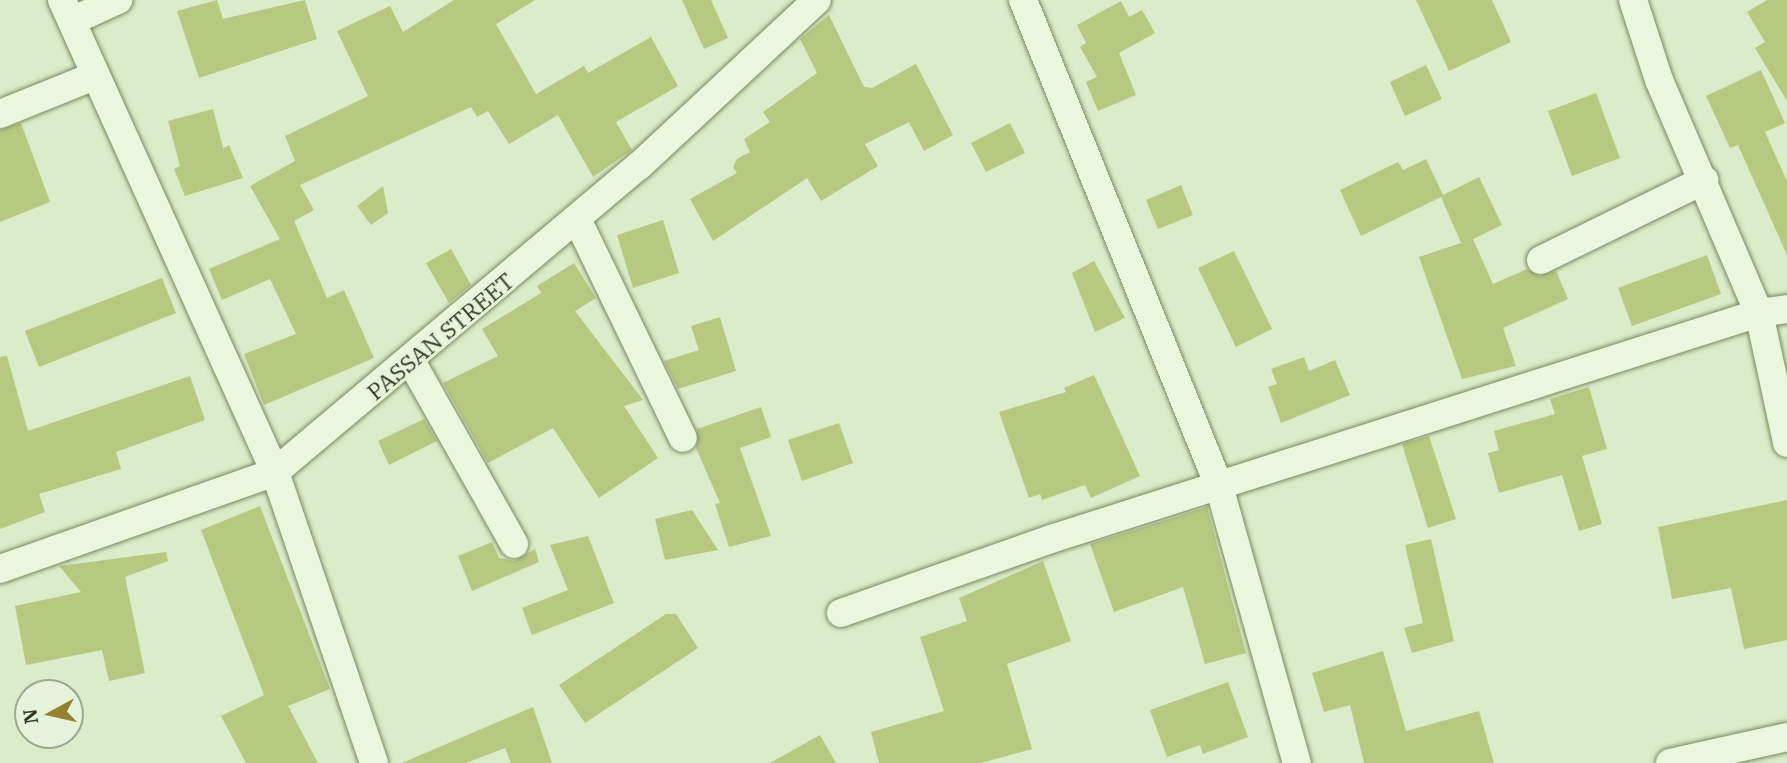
<!DOCTYPE html>
<style>
body{margin:0}
#map{position:relative;width:1787px;height:763px;overflow:hidden;background:#daecc9;font-family:"IBM Plex Serif",serif}
div>[style]{position:absolute}
.building>*{inset:0;background:#b7c881}
.roads{filter:drop-shadow(0 0 2px #79885f) drop-shadow(0 0 2px #79885f)}
.street>*{height:28px;margin:-14px;padding:0 14px;transform-origin:14px;border-radius:14px;background:#e9f7dc}
span{translate:-50% -50%;white-space:nowrap;text-align:center;line-height:1.15;-webkit-text-stroke:6px #e5f4d8;paint-order:stroke}
.street-label{font-size:23px;color:#323921}
.north{position:absolute;left:14px;top:679px;width:70px;height:70px;box-sizing:border-box;background:#e5f4d8;border:2px solid #9da98f;border-radius:50%;rotate:262deg;font-size:19px;font-weight:700;line-height:28px;text-align:center;color:#323921}
.north::after{content:'';display:block;margin:auto;width:24px;height:32px;background:#948232;clip-path:polygon(50% 0,100% 100%,50% 72%,0 100%)}
</style>
<div id="map">
<div class="building">
<div style="clip-path:polygon(217px 0,223px 19px,305px 0,317px 39px,199px 78px,177px 11px)"></div>
<div style="clip-path:polygon(454px 0,535px 0,496px 24px,536px 94px,584px 66px,588px 73px,651px 37px,678px 86px,616px 122px,632px 150px,593px 177px,558px 115px,509px 144px,488px 111px,477px 117px,471px 107px,300px 185px,314px 210px,294px 221px,327px 298px,344px 290px,374px 358px,264px 405px,244px 354px,296px 334px,270px 279px,222px 300px,209px 269px,280px 239px,250px 186px,295px 161px,285px 136px,368px 96px,337px 31px,390px 6px,403px 32px)"></div>
<div style="clip-path:polygon(682px 0,711px 0,728px 38px,704px 49px)"></div>
<div style="clip-path:polygon(1416px 0,1492px 0,1511px 42px,1449px 71px)"></div>
<div style="clip-path:polygon(1767px 0,1787px 0,1787px 101px,1755px 48px,1765px 42px,1747px 12px)"></div>
<div style="clip-path:polygon(1121px 1px,1129px 17px,1142px 10px,1155px 33px,1119px 53px,1136px 95px,1098px 111px,1086px 82px,1097px 77px,1080px 47px,1086px 43px,1077px 25px)"></div>
<div style="clip-path:polygon(829px 15px,864px 87px,872px 88px,916px 64px,953px 135px,924px 151px,909px 122px,865px 144px,878px 166px,821px 201px,807px 178px,713px 241px,690px 199px,737px 173px,733px 167px,737px 159px,750px 152px,744px 139px,770px 122px,763px 112px,817px 73px,800px 39px)"></div>
<div style="clip-path:polygon(1426px 65px,1442px 99px,1405px 116px,1390px 82px)"></div>
<div style="clip-path:polygon(1761px 70px,1785px 123px,1765px 132px,1787px 181px,1787px 255px,1738px 145px,1730px 148px,1706px 96px)"></div>
<div style="clip-path:polygon(1596px 93px,1620px 158px,1572px 176px,1548px 111px)"></div>
<div style="clip-path:polygon(213px 109px,223px 148px,229px 145px,243px 178px,185px 196px,174px 169px,180px 166px,168px 121px)"></div>
<div style="clip-path:polygon(21px 123px,50px 202px,0 222px,0 130px)"></div>
<div style="clip-path:polygon(1010px 123px,1025px 153px,986px 172px,971px 143px)"></div>
<div style="clip-path:polygon(1426px 159px,1443px 195px,1479px 177px,1502px 225px,1473px 239px,1493px 284px,1527px 269px,1539px 276px,1556px 271px,1568px 299px,1503px 328px,1516px 366px,1462px 379px,1419px 257px,1461px 243px,1441px 197px,1361px 236px,1340px 190px,1398px 162px,1403px 170px)"></div>
<div style="clip-path:polygon(1181px 185px,1193px 215px,1158px 229px,1146px 200px)"></div>
<div style="clip-path:polygon(383px 186px,388px 213px,371px 225px,357px 206px)"></div>
<div style="clip-path:polygon(663px 220px,679px 273px,633px 288px,617px 235px)"></div>
<div style="clip-path:polygon(451px 249px,471px 285px,449px 303px,426px 263px)"></div>
<div style="clip-path:polygon(1234px 251px,1272px 329px,1236px 347px,1198px 268px)"></div>
<div style="clip-path:polygon(1707px 255px,1721px 294px,1632px 326px,1618px 288px)"></div>
<div style="clip-path:polygon(1094px 261px,1125px 318px,1095px 332px,1072px 273px)"></div>
<div style="clip-path:polygon(574px 263px,596px 298px,575px 311px,643px 400px,624px 406px,658px 458px,599px 498px,553px 428px,488px 463px,443px 383px,498px 356px,482px 329px,541px 293px,537px 286px)"></div>
<div style="clip-path:polygon(162px 278px,176px 313px,39px 367px,25px 331px)"></div>
<div style="clip-path:polygon(720px 317px,736px 371px,678px 389px,664px 361px,699px 350px,691px 326px)"></div>
<div style="clip-path:polygon(7px 356px,28px 431px,190px 376px,205px 420px,116px 452px,121px 469px,39px 494px,45px 512px,0 529px,0 357px)"></div>
<div style="clip-path:polygon(1304px 357px,1309px 371px,1335px 360px,1350px 395px,1281px 423px,1268px 387px,1277px 384px,1271px 369px)"></div>
<div style="clip-path:polygon(1094px 375px,1140px 476px,1091px 498px,1085px 485px,1042px 500px,1040px 494px,1029px 498px,999px 412px,1066px 392px,1064px 388px)"></div>
<div style="clip-path:polygon(1589px 387px,1607px 449px,1582px 456px,1602px 524px,1579px 531px,1562px 475px,1499px 493px,1488px 453px,1499px 450px,1494px 431px,1555px 414px,1550px 399px)"></div>
<div style="clip-path:polygon(761px 407px,771px 437px,740px 448px,771px 536px,729px 547px,715px 504px,720px 503px,696px 448px,697px 429px)"></div>
<div style="clip-path:polygon(424px 419px,437px 441px,389px 465px,378px 441px)"></div>
<div style="clip-path:polygon(839px 423px,853px 463px,802px 481px,788px 440px)"></div>
<div style="clip-path:polygon(1429px 436px,1456px 519px,1428px 528px,1402px 444px)"></div>
<div style="clip-path:polygon(1787px 500px,1787px 640px,1744px 649px,1731px 588px,1672px 599px,1658px 527px)"></div>
<div style="clip-path:polygon(260px 506px,330px 689px,288px 706px,318px 763px,246px 763px,221px 716px,264px 695px,201px 530px)"></div>
<div style="clip-path:polygon(1207px 507px,1246px 653px,1205px 664px,1183px 587px,1114px 612px,1090px 544px)"></div>
<div style="clip-path:polygon(692px 510px,718px 550px,665px 560px,655px 519px)"></div>
<div style="clip-path:polygon(588px 536px,614px 603px,532px 635px,522px 608px,568px 590px,550px 545px)"></div>
<div style="clip-path:polygon(1431px 539px,1454px 641px,1412px 653px,1404px 628px,1423px 623px,1405px 545px)"></div>
<div style="clip-path:polygon(492px 542px,499px 558px,514px 561px,535px 549px,539px 562px,472px 591px,458px 556px)"></div>
<div style="clip-path:polygon(166px 552px,168px 561px,125px 577px,145px 673px,109px 681px,102px 650px,26px 665px,15px 606px,81px 592px,59px 566px)"></div>
<div style="clip-path:polygon(1043px 561px,1071px 641px,1007px 664px,1032px 749px,981px 763px,879px 763px,871px 732px,944px 711px,920px 637px,967px 621px,959px 598px)"></div>
<div style="clip-path:polygon(666px 614px,676px 614px,698px 648px,585px 723px,559px 685px)"></div>
<div style="clip-path:polygon(1383px 651px,1406px 731px,1479px 711px,1494px 763px,1364px 763px,1350px 705px,1324px 712px,1312px 673px)"></div>
<div style="clip-path:polygon(1228px 682px,1248px 737px,1203px 754px,1200px 745px,1167px 757px,1150px 710px)"></div>
<div style="clip-path:polygon(533px 707px,552px 763px,511px 763px,505px 748px,466px 763px,402px 763px)"></div>
<div style="clip-path:polygon(820px 735px,836px 763px,770px 763px)"></div>
</div>
<div class="roads">
<div class="street">
<div style="left:62px;top:0;width:518px;rotate:65.71deg"></div>
<div style="left:275px;top:472px;width:307px;rotate:71.2deg"></div>
<div style="left:1023px;top:0;width:524px;rotate:68.04deg"></div>
<div style="left:1219px;top:486px;width:288px;rotate:74.3deg"></div>
<div style="left:1633px;top:0;width:84px;rotate:72deg"></div>
<div style="left:1659px;top:80px;width:254px;rotate:66.8deg"></div>
<div style="left:1759px;top:313px;width:133px;rotate:77.8deg"></div>
<div style="left:72px;top:21px;width:51px;rotate:-24.5deg"></div>
<div style="left:0;top:114px;width:101px;rotate:-22deg"></div>
<div style="left:577px;top:219px;width:243px;rotate:64.2deg"></div>
<div style="left:1541px;top:260px;width:182px;rotate:-26.1deg"></div>
<div style="left:411px;top:361px;width:210px;rotate:60.6deg"></div>
<div style="left:0;top:569px;width:292px;rotate:-19.4deg"></div>
<div style="left:275px;top:472px;width:476px;rotate:-40.1deg"></div>
<div style="left:639px;top:166px;width:243px;rotate:-43deg"></div>
<div style="left:841px;top:613px;width:226px;rotate:-19.4deg"></div>
<div style="left:1054px;top:538px;width:740px;rotate:-17.7deg"></div>
<div style="left:1759px;top:313px;width:28px;rotate:-8deg"></div>
<div style="left:1670px;top:763px;width:120px;rotate:-12.5deg"></div>
</div>
</div>
<div class="street-label">
<span style="left:440px;top:336px;rotate:-40deg">PASSAN STREET</span>
</div>
<div class="north">N</div>
</div>
